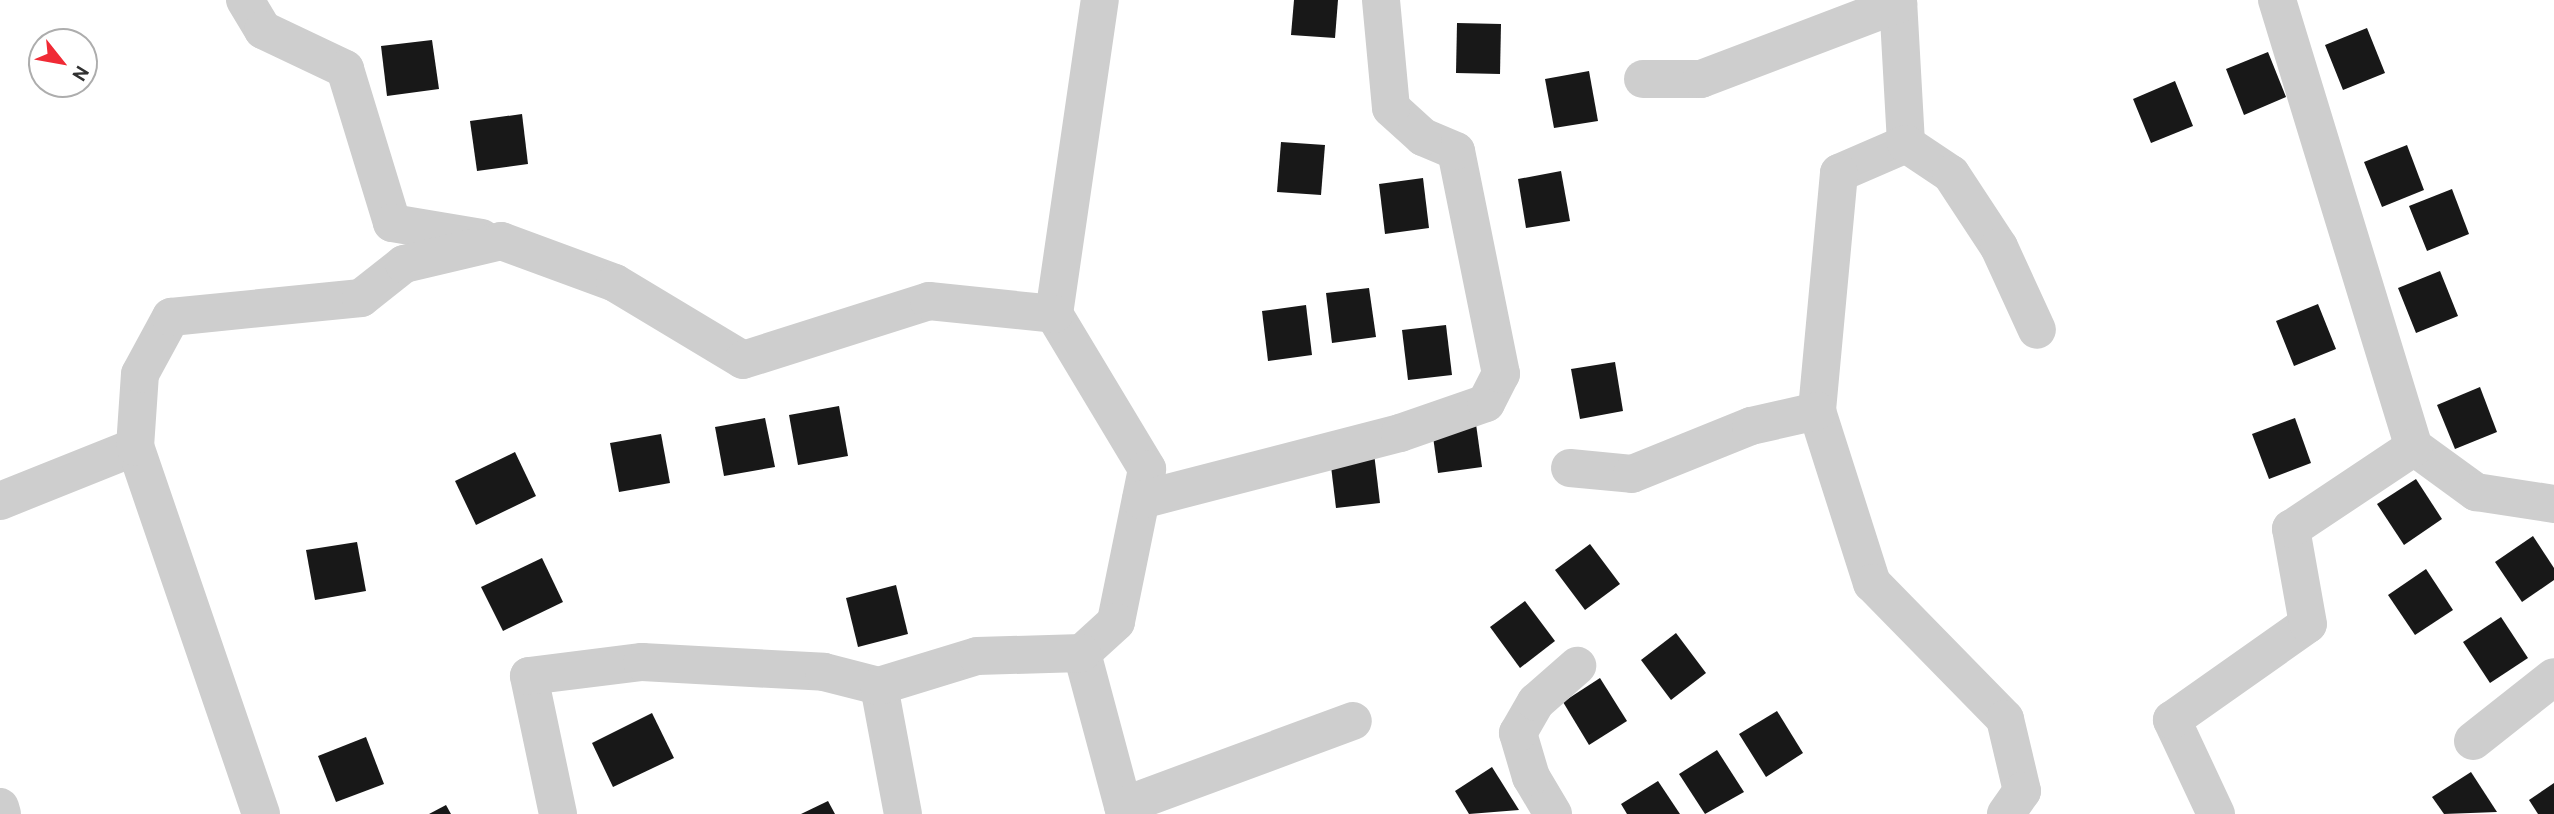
<!DOCTYPE html>
<style>
body{margin:0}
#map{position:relative;width:2554px;height:814px;overflow:hidden;background:#fff;font-family:Overpass,sans-serif}
div>[style]{position:absolute}
.building>*{inset:0;background:#181818}
.minor>*{height:38px;margin:-19px;padding:0 19px;transform-origin:19px;border-radius:19px;background:#cecece}
span{translate:-50% -50%;white-space:nowrap;text-align:center;line-height:1.15;-webkit-text-stroke:7px #fff;paint-order:stroke}
.north{position:absolute;left:28px;top:28px;width:70px;height:70px;box-sizing:border-box;background:#fff;border:2px solid #adadad;border-radius:50%;rotate:121deg;font-size:19px;font-weight:700;line-height:28px;text-align:center;color:#313131}
.north::after{content:'';display:block;margin:auto;width:24px;height:32px;background:#f02a35;clip-path:polygon(50% 0,100% 100%,50% 72%,0 100%)}
</style>
<div id="map">
<div class="building">
<div style="clip-path:polygon(1294px 0,1338px 0,1335px 38px,1291px 35px)"></div>
<div style="clip-path:polygon(1457px 23px,1501px 24px,1500px 74px,1456px 73px)"></div>
<div style="clip-path:polygon(2367px 28px,2385px 73px,2343px 90px,2325px 45px)"></div>
<div style="clip-path:polygon(432px 40px,439px 89px,387px 96px,381px 46px)"></div>
<div style="clip-path:polygon(2268px 52px,2286px 97px,2244px 115px,2226px 69px)"></div>
<div style="clip-path:polygon(1589px 71px,1598px 121px,1554px 128px,1545px 79px)"></div>
<div style="clip-path:polygon(2175px 81px,2193px 126px,2151px 143px,2133px 99px)"></div>
<div style="clip-path:polygon(522px 114px,528px 164px,477px 171px,470px 121px)"></div>
<div style="clip-path:polygon(1281px 142px,1325px 145px,1321px 195px,1277px 192px)"></div>
<div style="clip-path:polygon(2407px 145px,2424px 190px,2382px 207px,2364px 162px)"></div>
<div style="clip-path:polygon(1561px 171px,1570px 221px,1526px 228px,1518px 179px)"></div>
<div style="clip-path:polygon(1423px 178px,1429px 228px,1385px 234px,1379px 184px)"></div>
<div style="clip-path:polygon(2452px 189px,2469px 234px,2427px 251px,2409px 206px)"></div>
<div style="clip-path:polygon(2440px 271px,2458px 316px,2416px 333px,2398px 288px)"></div>
<div style="clip-path:polygon(1369px 288px,1376px 337px,1332px 343px,1326px 293px)"></div>
<div style="clip-path:polygon(2318px 304px,2336px 349px,2294px 366px,2276px 321px)"></div>
<div style="clip-path:polygon(1306px 305px,1312px 355px,1268px 361px,1262px 311px)"></div>
<div style="clip-path:polygon(1446px 325px,1452px 375px,1408px 380px,1402px 330px)"></div>
<div style="clip-path:polygon(1615px 362px,1623px 411px,1580px 419px,1571px 369px)"></div>
<div style="clip-path:polygon(2480px 387px,2497px 432px,2455px 449px,2437px 405px)"></div>
<div style="clip-path:polygon(839px 406px,848px 456px,798px 465px,789px 415px)"></div>
<div style="clip-path:polygon(1475px 417px,1482px 467px,1438px 473px,1431px 422px)"></div>
<div style="clip-path:polygon(765px 418px,775px 467px,724px 476px,715px 427px)"></div>
<div style="clip-path:polygon(2295px 418px,2311px 463px,2269px 479px,2252px 434px)"></div>
<div style="clip-path:polygon(661px 434px,670px 483px,619px 492px,610px 443px)"></div>
<div style="clip-path:polygon(515px 452px,536px 496px,476px 525px,455px 481px)"></div>
<div style="clip-path:polygon(1374px 453px,1380px 503px,1336px 508px,1330px 458px)"></div>
<div style="clip-path:polygon(2416px 479px,2442px 519px,2404px 545px,2377px 504px)"></div>
<div style="clip-path:polygon(2533px 536px,2554px 568px,2554px 580px,2522px 602px,2495px 562px)"></div>
<div style="clip-path:polygon(357px 542px,366px 591px,315px 600px,306px 550px)"></div>
<div style="clip-path:polygon(1590px 544px,1620px 584px,1585px 610px,1555px 570px)"></div>
<div style="clip-path:polygon(542px 558px,563px 602px,503px 631px,481px 587px)"></div>
<div style="clip-path:polygon(2426px 569px,2453px 610px,2415px 635px,2388px 595px)"></div>
<div style="clip-path:polygon(896px 585px,908px 634px,858px 647px,846px 598px)"></div>
<div style="clip-path:polygon(1525px 601px,1555px 641px,1520px 668px,1490px 627px)"></div>
<div style="clip-path:polygon(2501px 617px,2528px 658px,2490px 683px,2463px 642px)"></div>
<div style="clip-path:polygon(1676px 633px,1706px 673px,1671px 700px,1641px 660px)"></div>
<div style="clip-path:polygon(1600px 678px,1627px 721px,1589px 745px,1563px 702px)"></div>
<div style="clip-path:polygon(1777px 711px,1803px 753px,1766px 777px,1739px 734px)"></div>
<div style="clip-path:polygon(652px 713px,674px 758px,613px 787px,592px 743px)"></div>
<div style="clip-path:polygon(366px 737px,384px 784px,336px 802px,318px 756px)"></div>
<div style="clip-path:polygon(1717px 750px,1744px 792px,1705px 814px,1679px 774px)"></div>
<div style="clip-path:polygon(1492px 767px,1519px 810px,1469px 814px,1455px 791px)"></div>
<div style="clip-path:polygon(2471px 772px,2497px 812px,2444px 814px,2432px 797px)"></div>
<div style="clip-path:polygon(1658px 781px,1680px 814px,1627px 814px,1621px 804px)"></div>
<div style="clip-path:polygon(2554px 783px,2554px 814px,2538px 814px,2529px 800px)"></div>
<div style="clip-path:polygon(828px 801px,835px 814px,801px 814px)"></div>
<div style="clip-path:polygon(446px 805px,451px 814px,429px 814px)"></div>
</div>
<div class="minor">
<div style="left:245px;top:0;width:35px;rotate:59deg"></div>
<div style="left:263px;top:30px;width:91px;rotate:25.4deg"></div>
<div style="left:345px;top:69px;width:161px;rotate:73deg"></div>
<div style="left:392px;top:223px;width:91px;rotate:9.5deg"></div>
<div style="left:1898px;top:0;width:144px;rotate:86.8deg"></div>
<div style="left:1906px;top:144px;width:73px;rotate:156.6deg"></div>
<div style="left:1839px;top:173px;width:239px;rotate:95.3deg"></div>
<div style="left:1817px;top:411px;width:181px;rotate:72.3deg"></div>
<div style="left:1872px;top:583px;width:190px;rotate:45.6deg"></div>
<div style="left:2005px;top:719px;width:74px;rotate:76.7deg"></div>
<div style="left:2022px;top:791px;width:28px;rotate:125deg"></div>
<div style="left:2277px;top:0;width:468px;rotate:73deg"></div>
<div style="left:2414px;top:447px;width:77px;rotate:36deg"></div>
<div style="left:2476px;top:492px;width:79px;rotate:8.7deg"></div>
<div style="left:1643px;top:79px;width:58px"></div>
<div style="left:1701px;top:79px;width:211px;rotate:-20.8deg"></div>
<div style="left:1906px;top:144px;width:54px;rotate:33.7deg"></div>
<div style="left:1951px;top:174px;width:87px;rotate:56.7deg"></div>
<div style="left:1999px;top:247px;width:91px;rotate:65.4deg"></div>
<div style="left:1054px;top:314px;width:181px;rotate:59deg"></div>
<div style="left:1147px;top:469px;width:156px;rotate:101.5deg"></div>
<div style="left:1116px;top:622px;width:46px;rotate:137.6deg"></div>
<div style="left:1082px;top:653px;width:167px;rotate:75deg"></div>
<div style="left:1054px;top:314px;width:317px;rotate:-81.7deg"></div>
<div style="left:1570px;top:468px;width:62px;rotate:5.5deg"></div>
<div style="left:1632px;top:474px;width:128px;rotate:-22deg"></div>
<div style="left:1751px;top:426px;width:68px;rotate:-12.8deg"></div>
<div style="left:1141px;top:500px;width:268px;rotate:-14.5deg"></div>
<div style="left:1400px;top:433px;width:91px;rotate:-19.2deg"></div>
<div style="left:1486px;top:403px;width:33px;rotate:-63deg"></div>
<div style="left:1501px;top:374px;width:227px;rotate:-101.4deg"></div>
<div style="left:1456px;top:151px;width:36px;rotate:-157deg"></div>
<div style="left:1423px;top:137px;width:43px;rotate:-137.8deg"></div>
<div style="left:1391px;top:108px;width:108px;rotate:-95.3deg"></div>
<div style="left:0;top:501px;width:145px;rotate:-21.8deg"></div>
<div style="left:879px;top:686px;width:130px;rotate:79.4deg"></div>
<div style="left:2473px;top:741px;width:103px;rotate:-38.3deg"></div>
<div style="left:1123px;top:806px;width:245px;rotate:-20.3deg"></div>
<div style="left:0;top:807px;width:7px;rotate:74deg"></div>
<div style="left:261px;top:814px;width:388px;rotate:-108.9deg"></div>
<div style="left:135px;top:447px;width:73px;rotate:-86.1deg"></div>
<div style="left:140px;top:374px;width:65px;rotate:-61.5deg"></div>
<div style="left:171px;top:317px;width:191px;rotate:-5.7deg"></div>
<div style="left:361px;top:298px;width:55px;rotate:-38.3deg"></div>
<div style="left:404px;top:264px;width:100px;rotate:-13.3deg"></div>
<div style="left:501px;top:241px;width:121px;rotate:20.2deg"></div>
<div style="left:615px;top:283px;width:149px;rotate:31deg"></div>
<div style="left:743px;top:360px;width:195px;rotate:-17.6deg"></div>
<div style="left:929px;top:301px;width:126px;rotate:5.9deg"></div>
<div style="left:558px;top:814px;width:141px;rotate:-101.9deg"></div>
<div style="left:529px;top:676px;width:114px;rotate:-7.1deg"></div>
<div style="left:642px;top:662px;width:182px;rotate:3.1deg"></div>
<div style="left:824px;top:672px;width:57px;rotate:14.3deg"></div>
<div style="left:879px;top:686px;width:102px;rotate:-17deg"></div>
<div style="left:977px;top:656px;width:105px;rotate:-1.6deg"></div>
<div style="left:1553px;top:814px;width:43px;rotate:-120.7deg"></div>
<div style="left:1531px;top:777px;width:46px;rotate:-106.5deg"></div>
<div style="left:1518px;top:733px;width:36px;rotate:-60deg"></div>
<div style="left:1536px;top:702px;width:55px;rotate:-41.3deg"></div>
<div style="left:2216px;top:814px;width:104px;rotate:-115.1deg"></div>
<div style="left:2172px;top:720px;width:166px;rotate:-35.2deg"></div>
<div style="left:2308px;top:624px;width:97px;rotate:-100.1deg"></div>
<div style="left:2291px;top:529px;width:148px;rotate:-33.7deg"></div>
</div>
<div class="north">N</div>
</div>
